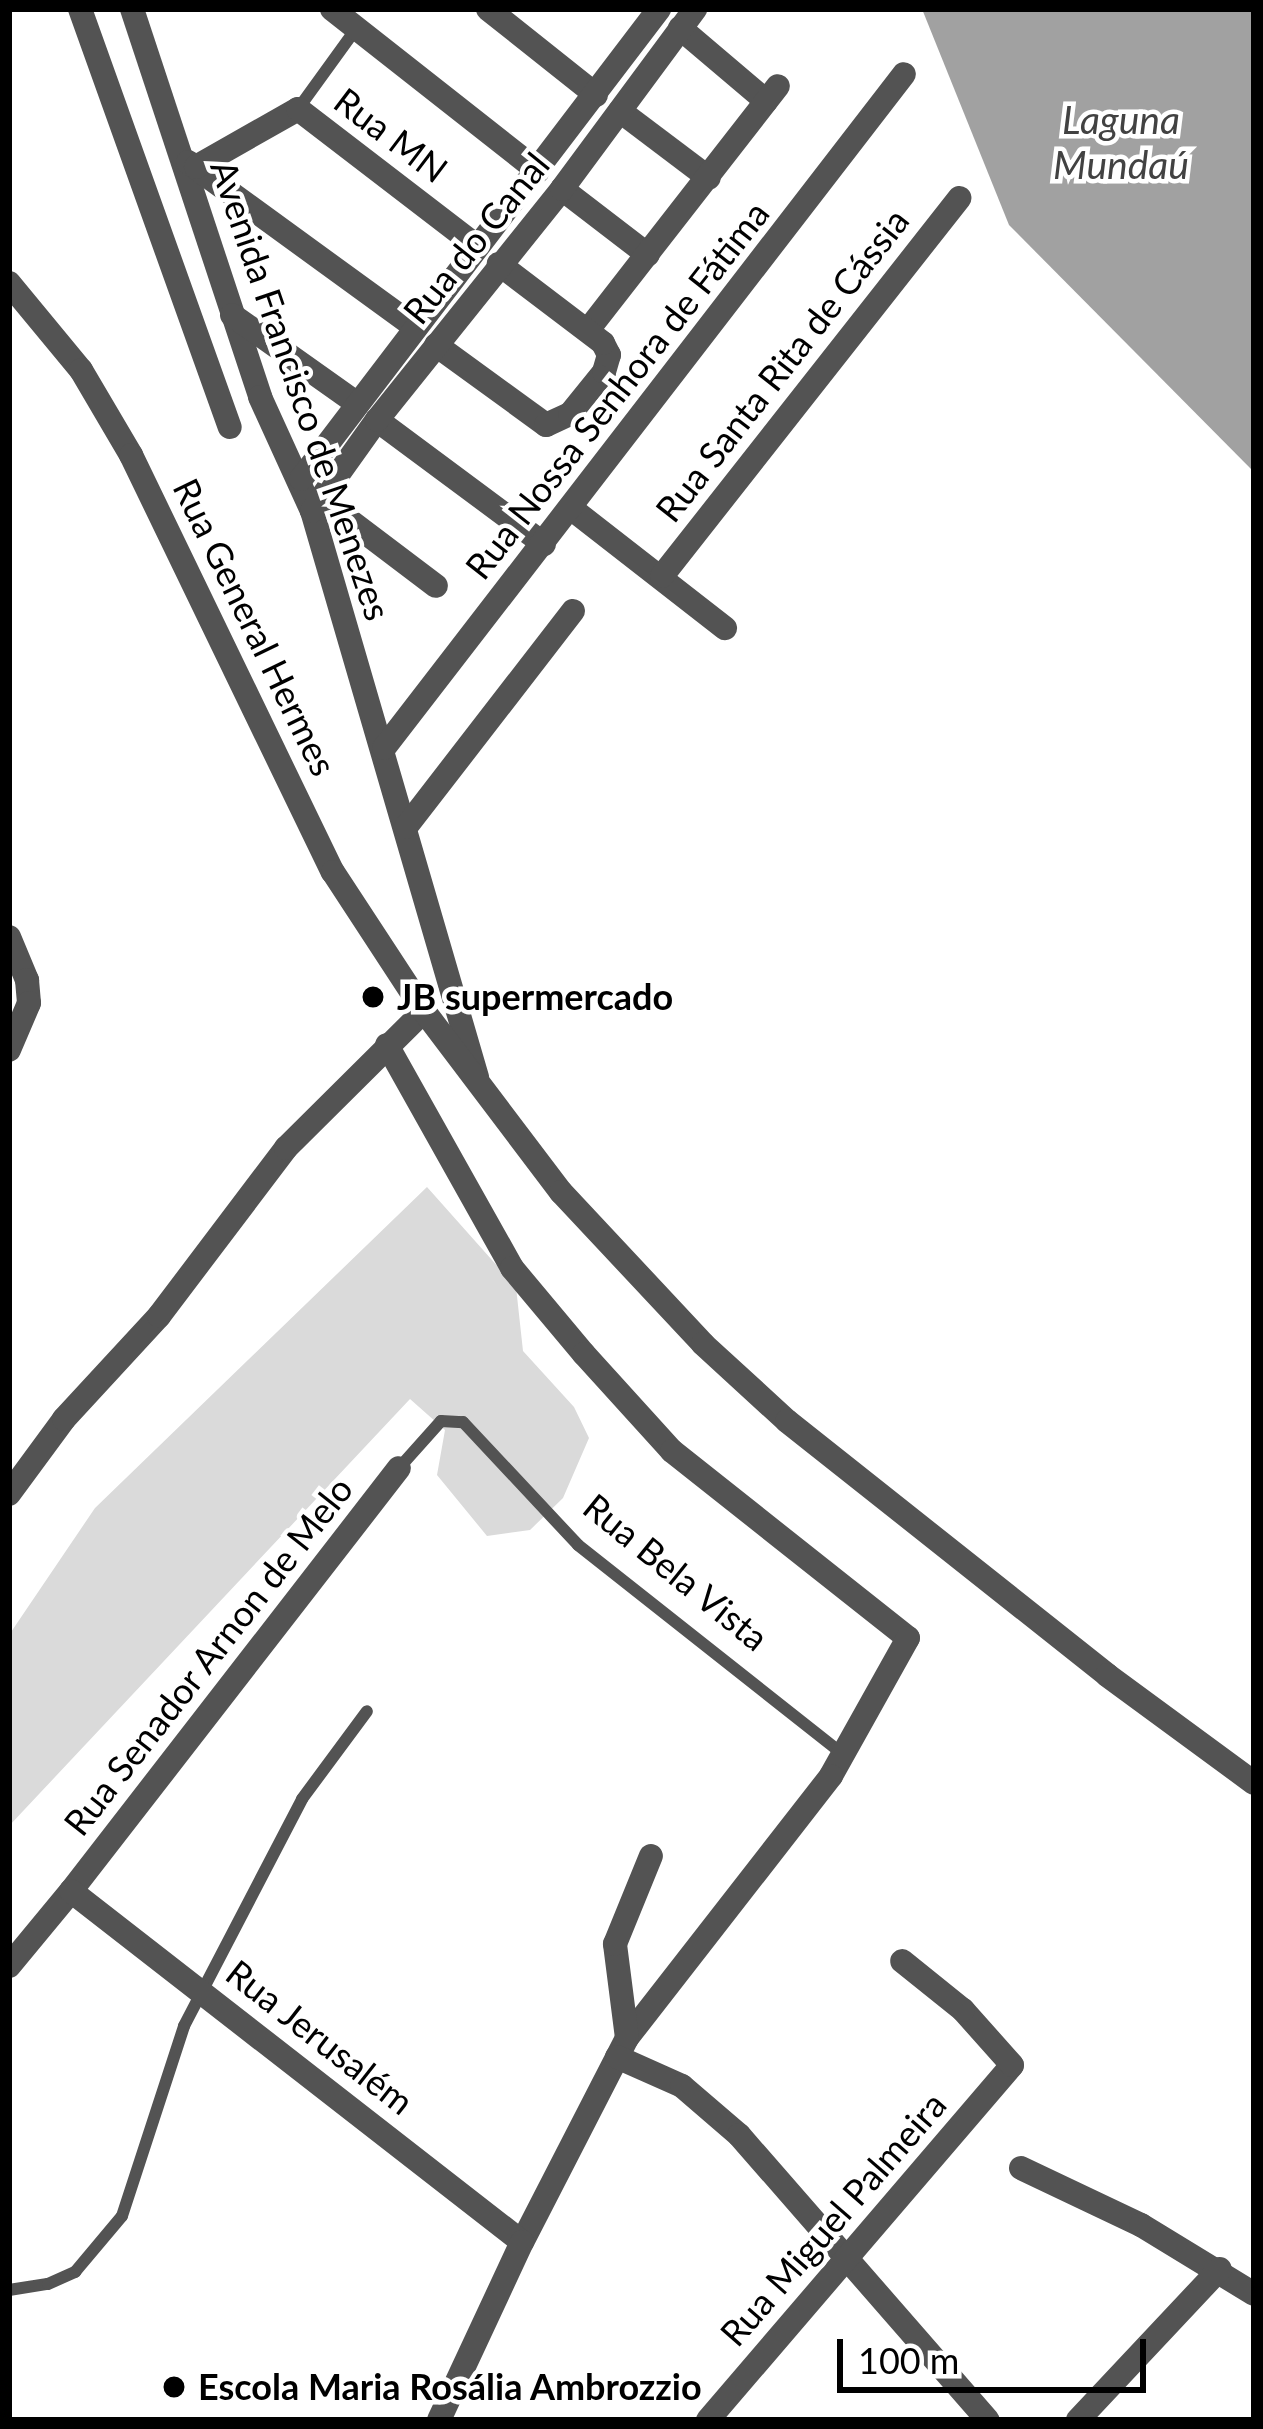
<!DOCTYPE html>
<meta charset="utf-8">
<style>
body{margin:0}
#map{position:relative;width:1263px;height:2429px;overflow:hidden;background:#fff;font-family:Lato,sans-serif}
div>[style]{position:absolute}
.green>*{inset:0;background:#dadada}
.water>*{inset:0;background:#a1a1a1}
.service>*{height:12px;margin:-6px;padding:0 6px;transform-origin:6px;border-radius:6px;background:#535353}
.minor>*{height:24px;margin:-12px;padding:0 12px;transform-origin:12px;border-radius:12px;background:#535353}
.tertiary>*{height:24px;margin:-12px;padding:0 12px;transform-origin:12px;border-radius:12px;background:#535353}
.dots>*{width:33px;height:33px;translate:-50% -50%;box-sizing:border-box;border:6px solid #fff;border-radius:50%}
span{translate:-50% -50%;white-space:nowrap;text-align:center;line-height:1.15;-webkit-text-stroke:9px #fff;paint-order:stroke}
.street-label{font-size:36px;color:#000}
.poi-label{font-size:36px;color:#000;font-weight:700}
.left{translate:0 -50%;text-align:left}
.water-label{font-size:39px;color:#424242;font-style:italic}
.frame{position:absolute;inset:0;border:12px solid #000;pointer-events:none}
.scale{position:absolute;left:837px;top:2339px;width:309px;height:54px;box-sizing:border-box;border:6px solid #000;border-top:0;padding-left:15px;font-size:36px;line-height:42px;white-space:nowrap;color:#000;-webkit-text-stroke:9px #fff;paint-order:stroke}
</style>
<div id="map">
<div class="green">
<div style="clip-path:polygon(427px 1187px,516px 1287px,523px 1351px,574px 1407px,589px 1438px,563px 1498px,530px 1530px,487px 1536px,437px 1475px,445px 1430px,410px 1399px,9px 1826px,9px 1635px,95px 1508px)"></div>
</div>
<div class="water">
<div style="clip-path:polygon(922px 9px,1254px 9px,1254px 472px,1009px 225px)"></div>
</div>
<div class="service">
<div style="left:298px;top:109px;width:99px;rotate:-54.1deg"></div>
<div style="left:399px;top:1468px;width:63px;rotate:-48.2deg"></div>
<div style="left:441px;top:1421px;width:22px;rotate:3deg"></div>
<div style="left:463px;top:1422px;width:168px;rotate:46.9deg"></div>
<div style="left:578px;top:1545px;width:337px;rotate:38.3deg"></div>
<div style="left:9px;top:2290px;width:39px;rotate:-9deg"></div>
<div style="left:48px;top:2284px;width:30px;rotate:-24deg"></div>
<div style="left:75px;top:2272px;width:73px;rotate:-50deg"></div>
<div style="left:122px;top:2216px;width:200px;rotate:-71.9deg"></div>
<div style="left:184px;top:2026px;width:256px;rotate:-62.5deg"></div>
<div style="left:302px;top:1799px;width:109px;rotate:-53.5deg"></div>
</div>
<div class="minor">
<div style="left:80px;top:9px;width:444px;rotate:70.3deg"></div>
<div style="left:132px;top:9px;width:409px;rotate:71.7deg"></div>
<div style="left:260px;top:397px;width:125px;rotate:65.5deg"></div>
<div style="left:312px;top:511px;width:590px;rotate:73.75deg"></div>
<div style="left:332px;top:9px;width:262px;rotate:38.2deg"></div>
<div style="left:488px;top:9px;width:138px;rotate:38.5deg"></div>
<div style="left:680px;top:28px;width:113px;rotate:40.3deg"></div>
<div style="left:620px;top:111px;width:111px;rotate:37deg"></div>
<div style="left:188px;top:162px;width:279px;rotate:36deg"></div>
<div style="left:196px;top:167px;width:117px;rotate:-29.6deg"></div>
<div style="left:298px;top:109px;width:223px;rotate:37.5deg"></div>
<div style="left:562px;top:189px;width:108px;rotate:37.5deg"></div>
<div style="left:232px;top:315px;width:151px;rotate:35.3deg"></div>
<div style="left:588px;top:330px;width:309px;rotate:-52.1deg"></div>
<div style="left:436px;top:345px;width:136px;rotate:36deg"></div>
<div style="left:546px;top:425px;width:26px;rotate:-25deg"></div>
<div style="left:570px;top:414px;width:54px;rotate:-51deg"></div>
<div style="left:604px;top:372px;width:18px;rotate:-74deg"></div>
<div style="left:609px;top:355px;width:13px;rotate:-117deg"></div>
<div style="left:603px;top:343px;width:131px;rotate:-142.8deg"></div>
<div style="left:377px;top:420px;width:208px;rotate:36.6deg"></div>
<div style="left:301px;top:479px;width:591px;rotate:-52.7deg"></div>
<div style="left:321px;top:499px;width:144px;rotate:37.1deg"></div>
<div style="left:572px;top:509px;width:194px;rotate:37.9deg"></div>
<div style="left:312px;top:511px;width:112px;rotate:-54.5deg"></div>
<div style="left:377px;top:420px;width:296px;rotate:-51.3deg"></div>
<div style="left:562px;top:189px;width:224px;rotate:-53.5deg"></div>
<div style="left:662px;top:576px;width:481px;rotate:-51.8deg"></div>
<div style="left:384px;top:748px;width:851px;rotate:-52.35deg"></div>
<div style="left:406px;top:827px;width:273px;rotate:-52.3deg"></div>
<div style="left:9px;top:937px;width:47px;rotate:67.3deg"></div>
<div style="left:27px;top:980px;width:23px;rotate:85deg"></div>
<div style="left:29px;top:1003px;width:51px;rotate:113.1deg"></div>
<div style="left:387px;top:1045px;width:256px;rotate:60.7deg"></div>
<div style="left:512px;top:1268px;width:112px;rotate:50.1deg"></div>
<div style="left:584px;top:1354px;width:131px;rotate:47.8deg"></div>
<div style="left:672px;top:1451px;width:301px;rotate:38.4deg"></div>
<div style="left:908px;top:1638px;width:158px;rotate:119.2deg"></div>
<div style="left:831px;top:1776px;width:332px;rotate:127.9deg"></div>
<div style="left:627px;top:2038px;width:229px;rotate:117.2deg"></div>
<div style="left:9px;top:1494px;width:93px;rotate:-53.7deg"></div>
<div style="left:64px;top:1419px;width:140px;rotate:-47.3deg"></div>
<div style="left:159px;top:1316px;width:211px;rotate:-52.9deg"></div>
<div style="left:286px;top:1148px;width:194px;rotate:-44.8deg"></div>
<div style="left:71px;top:1891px;width:535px;rotate:-52.21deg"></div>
<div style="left:627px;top:2038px;width:95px;rotate:-97.3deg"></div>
<div style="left:615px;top:1944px;width:95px;rotate:-67.8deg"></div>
<div style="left:617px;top:2057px;width:71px;rotate:24deg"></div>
<div style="left:682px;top:2086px;width:75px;rotate:40.7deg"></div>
<div style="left:739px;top:2135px;width:378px;rotate:48.9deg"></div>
<div style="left:1021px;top:2168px;width:133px;rotate:25.4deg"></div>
<div style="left:1141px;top:2225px;width:132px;rotate:31.4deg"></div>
<div style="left:708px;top:2420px;width:467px;rotate:-49.4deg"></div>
<div style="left:1012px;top:2065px;width:74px;rotate:-131.7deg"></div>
<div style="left:963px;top:2010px;width:78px;rotate:-141.2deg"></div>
<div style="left:1078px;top:2420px;width:207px;rotate:-46.8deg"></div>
</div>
<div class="tertiary">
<div style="left:9px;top:283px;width:113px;rotate:50.4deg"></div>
<div style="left:81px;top:370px;width:99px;rotate:59.5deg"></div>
<div style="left:131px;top:455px;width:463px;rotate:64.2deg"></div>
<div style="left:333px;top:872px;width:166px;rotate:56.8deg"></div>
<div style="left:424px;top:1011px;width:227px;rotate:52.9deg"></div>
<div style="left:561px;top:1192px;width:208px;rotate:46.9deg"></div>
<div style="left:703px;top:1344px;width:114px;rotate:42.5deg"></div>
<div style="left:787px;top:1421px;width:409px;rotate:38.4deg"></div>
<div style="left:1107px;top:1675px;width:182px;rotate:36.3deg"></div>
<div style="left:9px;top:1966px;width:97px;rotate:-50.4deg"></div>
<div style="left:71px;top:1891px;width:571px;rotate:37.89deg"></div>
<div style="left:522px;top:2242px;width:196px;rotate:115deg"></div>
</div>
<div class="dots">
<div style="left:373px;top:997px;background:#000"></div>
<div style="left:174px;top:2387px;background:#000"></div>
</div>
<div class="street-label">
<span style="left:391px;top:135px;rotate:37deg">Rua MN</span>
<span style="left:476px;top:238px;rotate:-51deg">Rua do Canal</span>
<span style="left:782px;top:365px;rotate:-52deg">Rua Santa Rita de Cássia</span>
<span style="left:301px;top:390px;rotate:71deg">Avenida Francisco de Menezes</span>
<span style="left:617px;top:390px;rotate:-52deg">Rua Nossa Senhora de Fátima</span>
<span style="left:255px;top:627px;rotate:64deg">Rua General Hermes</span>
<span style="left:676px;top:1572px;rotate:39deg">Rua Bela Vista</span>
<span style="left:208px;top:1656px;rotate:-52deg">Rua Senador Arnon de Melo</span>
<span style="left:320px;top:2037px;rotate:38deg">Rua Jerusalém</span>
<span style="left:833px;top:2219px;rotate:-49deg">Rua Miguel Palmeira</span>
</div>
<div class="poi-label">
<span class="left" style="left:397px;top:997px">JB supermercado</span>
<span class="left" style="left:198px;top:2387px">Escola Maria Rosália Ambrozzio</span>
</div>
<div class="water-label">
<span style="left:1121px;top:142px">Laguna<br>Mundaú</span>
</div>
<div class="frame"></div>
<div class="scale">100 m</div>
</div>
